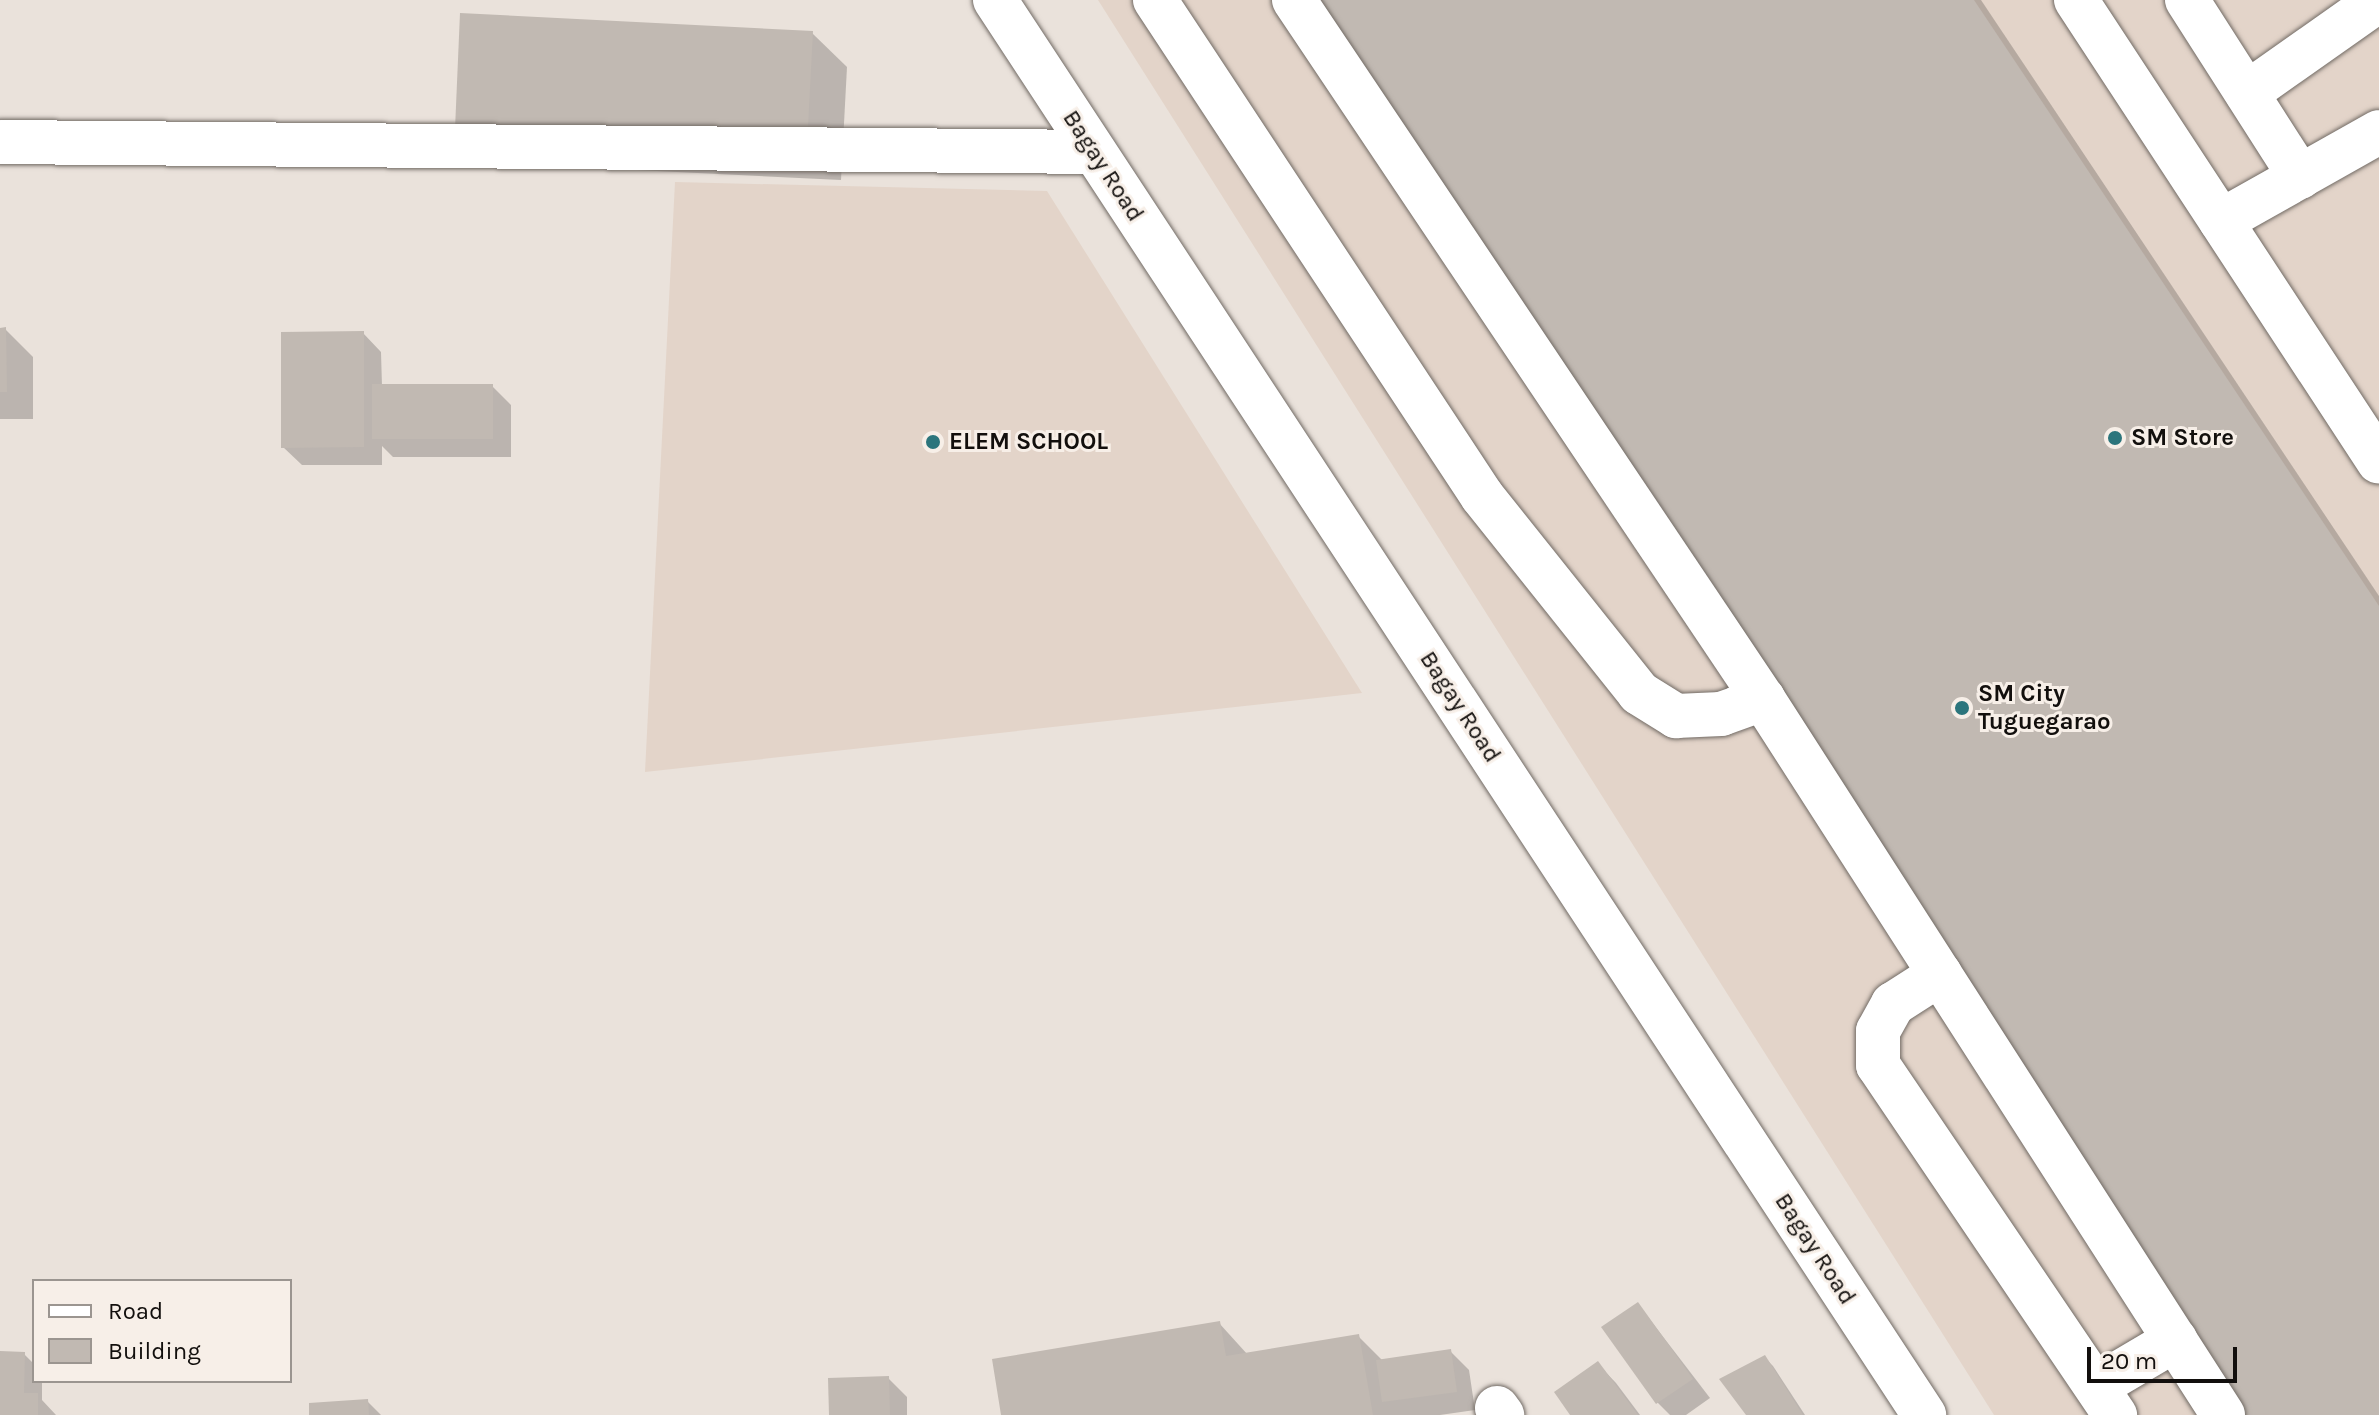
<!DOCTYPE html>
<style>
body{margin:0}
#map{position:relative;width:2379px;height:1415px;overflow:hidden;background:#eae2db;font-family:Karla,sans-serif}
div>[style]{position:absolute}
.built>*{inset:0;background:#e3d4c9}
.shadow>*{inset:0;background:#0003}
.building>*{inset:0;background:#c1b9b2}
.roads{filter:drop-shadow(0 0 2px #716a64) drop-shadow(0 0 2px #716a64)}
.minor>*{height:44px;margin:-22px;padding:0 22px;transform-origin:22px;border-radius:22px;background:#fff}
.dots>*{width:22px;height:22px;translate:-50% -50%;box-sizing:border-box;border:4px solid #f7efe8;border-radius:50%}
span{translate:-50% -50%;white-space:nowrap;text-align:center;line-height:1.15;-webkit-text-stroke:6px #f7efe8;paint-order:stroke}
.street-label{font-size:24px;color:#120f0d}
.poi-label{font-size:24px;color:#120f0d;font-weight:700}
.left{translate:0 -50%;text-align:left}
.legend{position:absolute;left:32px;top:1279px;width:260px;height:104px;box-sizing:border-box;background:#f7efe8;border:2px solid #9b9590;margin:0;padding:10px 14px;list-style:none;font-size:24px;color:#120f0d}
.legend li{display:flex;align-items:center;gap:16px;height:40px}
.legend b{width:40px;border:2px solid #9b9590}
.scale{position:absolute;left:2087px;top:1347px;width:150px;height:36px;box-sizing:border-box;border:4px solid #120f0d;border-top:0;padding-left:10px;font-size:24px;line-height:28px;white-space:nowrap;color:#120f0d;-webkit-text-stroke:6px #f7efe8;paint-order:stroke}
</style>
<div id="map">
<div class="built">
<div style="clip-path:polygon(1098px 0,2379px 0,2379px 1415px,1994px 1415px)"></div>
<div style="clip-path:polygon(675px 182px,1047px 191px,1362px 693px,645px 772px)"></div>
</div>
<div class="shadow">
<div style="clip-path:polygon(1314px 0,1981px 0,2379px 596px,2379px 1415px)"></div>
<div style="clip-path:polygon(812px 33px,847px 67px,841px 180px,491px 163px)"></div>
<div style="clip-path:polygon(5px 329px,33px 357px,33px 419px,0 419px,0 330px)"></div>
<div style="clip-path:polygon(363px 333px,381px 352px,382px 386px,492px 386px,511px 405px,511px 457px,393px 457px,382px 446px,382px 465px,302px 465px,283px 447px)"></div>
<div style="clip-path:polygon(1638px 1304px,1710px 1398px,1686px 1415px,1670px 1415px,1658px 1403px,1604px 1327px)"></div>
<div style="clip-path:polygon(1219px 1323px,1248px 1355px,1358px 1336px,1383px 1361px,1450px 1351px,1469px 1370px,1475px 1410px,1440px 1415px,1004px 1415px)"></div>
<div style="clip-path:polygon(0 1353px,24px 1354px,34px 1364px,34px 1381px,42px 1381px,42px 1400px,56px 1415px,0 1415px)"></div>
<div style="clip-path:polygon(1764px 1357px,1773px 1366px,1805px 1415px,1748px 1415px)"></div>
<div style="clip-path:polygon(1598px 1364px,1616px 1383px,1640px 1415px,1572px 1415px)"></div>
<div style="clip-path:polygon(888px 1378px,907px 1397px,907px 1415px,831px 1415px)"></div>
<div style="clip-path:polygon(367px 1401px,381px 1415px,311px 1415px)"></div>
</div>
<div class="building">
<div style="clip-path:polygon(1311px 0,1974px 0,2379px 606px,2379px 1415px,2230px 1415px)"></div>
<div style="clip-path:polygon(460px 13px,813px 31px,807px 146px,455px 129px)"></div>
<div style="clip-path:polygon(6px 327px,7px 392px,0 392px,0 328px)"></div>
<div style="clip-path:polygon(364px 331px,364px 447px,281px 448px,281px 332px)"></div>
<div style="clip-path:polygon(372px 384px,493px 384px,493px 439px,372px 439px)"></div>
<div style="clip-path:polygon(1638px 1302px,1693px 1379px,1656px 1404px,1601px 1327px)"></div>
<div style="clip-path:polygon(1220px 1321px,1226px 1356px,1359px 1334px,1373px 1415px,1001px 1415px,992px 1359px)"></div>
<div style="clip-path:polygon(1451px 1349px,1457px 1392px,1382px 1402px,1376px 1360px)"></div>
<div style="clip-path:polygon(0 1351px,25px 1352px,24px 1393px,38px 1393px,38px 1415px,0 1415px)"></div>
<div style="clip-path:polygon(1765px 1355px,1803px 1415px,1746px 1415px,1719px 1379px)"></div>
<div style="clip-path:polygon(1598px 1361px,1638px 1415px,1570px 1415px,1554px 1392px)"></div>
<div style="clip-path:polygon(889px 1376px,890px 1415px,829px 1415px,828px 1378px)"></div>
<div style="clip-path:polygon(368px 1399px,369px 1415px,309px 1415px,309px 1403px)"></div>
</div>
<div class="roads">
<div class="minor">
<div style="left:995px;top:0;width:1693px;rotate:56.71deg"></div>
<div style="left:1155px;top:0;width:594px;rotate:56.6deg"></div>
<div style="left:1482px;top:496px;width:252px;rotate:51.4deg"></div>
<div style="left:1639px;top:693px;width:44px;rotate:31.9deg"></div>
<div style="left:1676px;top:716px;width:45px;rotate:-2.5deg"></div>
<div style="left:1721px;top:714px;width:45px;rotate:-19.7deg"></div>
<div style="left:1294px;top:0;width:842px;rotate:56.14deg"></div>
<div style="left:1763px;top:699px;width:851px;rotate:57.28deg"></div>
<div style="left:2076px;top:0;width:552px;rotate:56.74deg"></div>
<div style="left:2187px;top:0;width:210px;rotate:57.4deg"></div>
<div style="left:2247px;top:93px;width:161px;rotate:-35.2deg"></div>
<div style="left:0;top:142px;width:1094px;rotate:0.52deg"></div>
<div style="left:2221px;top:221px;width:181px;rotate:-29.4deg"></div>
<div style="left:1940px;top:974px;width:56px;rotate:147.4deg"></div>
<div style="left:1893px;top:1004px;width:31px;rotate:119deg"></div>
<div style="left:1878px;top:1031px;width:34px;rotate:90deg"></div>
<div style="left:1878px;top:1065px;width:423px;rotate:55.9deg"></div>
<div style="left:2097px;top:1386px;width:91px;rotate:-30.5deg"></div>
<div style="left:1497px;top:1408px;width:9px;rotate:54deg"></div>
</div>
</div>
<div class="dots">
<div style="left:2115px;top:438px;background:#2c757c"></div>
<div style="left:933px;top:442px;background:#2c757c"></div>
<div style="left:1962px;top:708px;background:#2c757c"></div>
</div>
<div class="street-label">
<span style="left:1103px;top:166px;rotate:57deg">Bagay Road</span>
<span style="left:1460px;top:707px;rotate:57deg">Bagay Road</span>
<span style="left:1815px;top:1249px;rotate:57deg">Bagay Road</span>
</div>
<div class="poi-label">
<span class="left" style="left:2131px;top:438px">SM Store</span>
<span class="left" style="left:949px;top:442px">ELEM SCHOOL</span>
<span class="left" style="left:1978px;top:708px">SM City<br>Tuguegarao</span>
</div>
<ul class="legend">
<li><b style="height:10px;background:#fff"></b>Road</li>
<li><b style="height:22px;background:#c1b9b2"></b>Building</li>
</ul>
<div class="scale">20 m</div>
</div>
